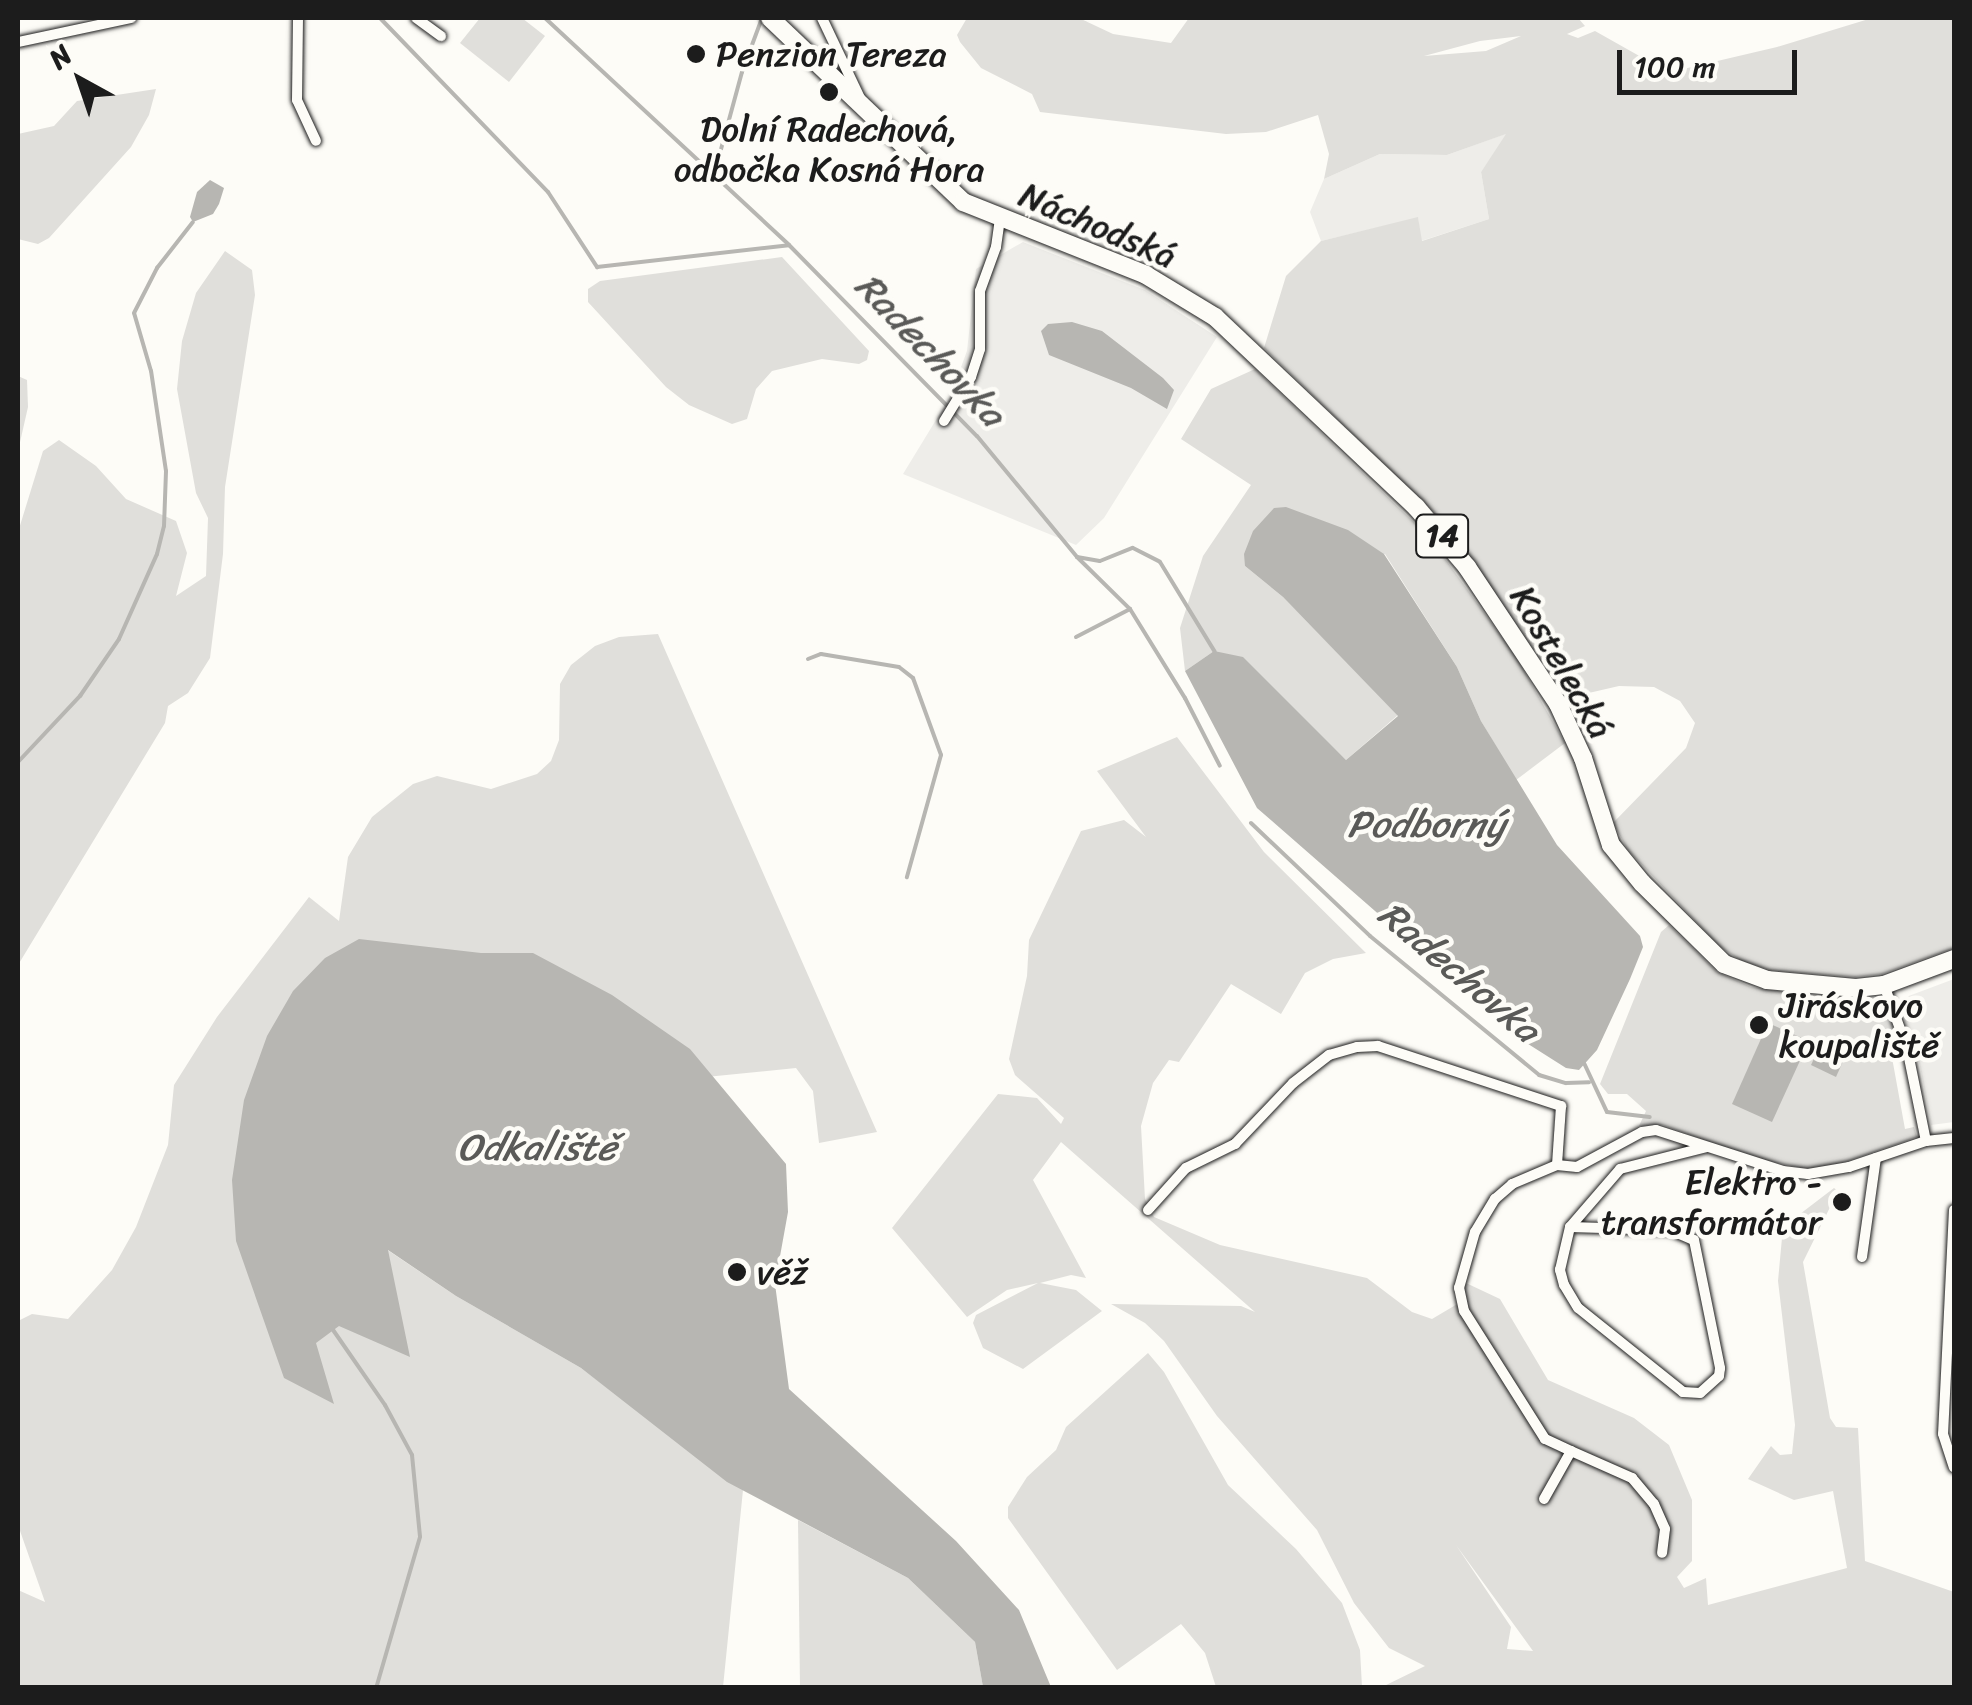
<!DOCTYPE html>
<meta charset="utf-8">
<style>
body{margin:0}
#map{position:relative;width:1972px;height:1705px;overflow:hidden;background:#fdfcf7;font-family:Sriracha,sans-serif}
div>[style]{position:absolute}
.built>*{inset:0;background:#eeede9}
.green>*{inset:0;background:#e0dfdb}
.water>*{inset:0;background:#b7b6b2}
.stream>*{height:4px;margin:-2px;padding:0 2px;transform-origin:2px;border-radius:2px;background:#b7b6b2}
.roads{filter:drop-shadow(0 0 2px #1c1c1c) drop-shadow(0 0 2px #1c1c1c)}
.minor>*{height:10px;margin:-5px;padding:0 5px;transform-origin:5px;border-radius:5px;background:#fdfcf7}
.primary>*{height:18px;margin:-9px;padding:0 9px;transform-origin:9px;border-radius:9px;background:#fdfcf7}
.dots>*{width:28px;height:28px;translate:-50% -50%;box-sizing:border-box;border:5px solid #fdfcf7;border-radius:50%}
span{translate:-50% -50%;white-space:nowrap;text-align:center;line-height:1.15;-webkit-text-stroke:9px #fdfcf7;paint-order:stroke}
.shield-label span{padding:2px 8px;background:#fdfcf7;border:2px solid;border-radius:8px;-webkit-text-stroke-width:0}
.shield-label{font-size:32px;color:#1c1c1c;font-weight:700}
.poi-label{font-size:35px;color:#1c1c1c}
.left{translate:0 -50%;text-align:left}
.right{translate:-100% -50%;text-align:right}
.street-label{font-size:35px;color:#1c1c1c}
.water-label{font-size:38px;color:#5a5a58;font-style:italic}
.frame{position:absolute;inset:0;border:20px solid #1c1c1c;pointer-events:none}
.north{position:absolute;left:30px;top:30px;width:100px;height:100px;-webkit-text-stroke:8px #fdfcf7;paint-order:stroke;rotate:320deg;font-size:28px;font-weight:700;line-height:40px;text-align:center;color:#1c1c1c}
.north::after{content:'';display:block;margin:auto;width:35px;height:45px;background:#1c1c1c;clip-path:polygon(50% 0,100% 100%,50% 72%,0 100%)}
.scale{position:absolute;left:1617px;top:50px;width:180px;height:45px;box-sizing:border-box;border:5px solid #1c1c1c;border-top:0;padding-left:12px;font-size:30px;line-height:35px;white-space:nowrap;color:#1c1c1c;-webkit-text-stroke:8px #fdfcf7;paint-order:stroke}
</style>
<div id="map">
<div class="built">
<div style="clip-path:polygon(1508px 133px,1481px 172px,1489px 219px,1421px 241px,1418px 218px,1321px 241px,1310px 212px,1324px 179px,1380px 154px,1447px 155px)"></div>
<div style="clip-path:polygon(1023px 242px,1145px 290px,1217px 337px,1104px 518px,1076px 545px,903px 474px,950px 397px,967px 351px,976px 269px)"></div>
<div style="clip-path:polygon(1954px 979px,1954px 1122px,1931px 1125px,1920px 1066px,1898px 1000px)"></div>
</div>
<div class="green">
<div style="clip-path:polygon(480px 18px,522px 18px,545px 36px,509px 82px,460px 43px)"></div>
<div style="clip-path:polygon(evenodd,967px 18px,1079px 18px,1113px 34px,1171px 43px,1189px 18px,1578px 18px,1585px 26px,1567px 34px,1578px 38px,1595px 31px,1650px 62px,1679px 70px,1777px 47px,1872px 18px,1954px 18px,1954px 948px,1882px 974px,1855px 977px,1770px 970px,1742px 961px,1720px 947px,1628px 850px,1613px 823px,1686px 748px,1695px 723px,1680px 701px,1654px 687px,1619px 686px,1567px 698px,1446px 524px,1264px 348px,1286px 276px,1321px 241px,1418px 217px,1422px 241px,1489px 219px,1481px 172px,1506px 134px,1447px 155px,1380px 154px,1324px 179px,1329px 154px,1318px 115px,1266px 132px,1226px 134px,1040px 112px,1032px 94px,981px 68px,960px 42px,957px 35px,967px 18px,1521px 36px,1486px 51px,1424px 56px,1480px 41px,1521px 36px)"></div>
<div style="clip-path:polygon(156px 89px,149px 115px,131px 147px,49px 238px,38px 244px,18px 239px,18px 134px,54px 126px,77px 101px)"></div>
<div style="clip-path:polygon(225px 251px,252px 270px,255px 295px,225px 487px,223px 554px,210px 658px,188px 693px,168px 706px,165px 723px,18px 965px,18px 532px,43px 451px,59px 440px,96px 466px,126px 499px,176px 521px,187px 553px,176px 596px,206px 576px,208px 518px,196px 493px,177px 389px,182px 341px,196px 293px)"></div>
<div style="clip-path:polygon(782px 257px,869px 351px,867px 360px,859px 364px,822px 359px,772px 371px,756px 389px,747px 419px,732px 424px,689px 405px,666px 387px,588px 302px,588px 289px,600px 281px)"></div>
<div style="clip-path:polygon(1255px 369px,1430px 538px,1516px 657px,1565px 743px,1516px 780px,1481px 721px,1457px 667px,1385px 554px,1245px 566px,1283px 597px,1398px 715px,1346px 760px,1299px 715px,1214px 651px,1185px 671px,1180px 628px,1203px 556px,1251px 485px,1181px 439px,1211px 389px)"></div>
<div style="clip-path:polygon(18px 376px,27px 380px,28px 407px,18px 451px)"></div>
<div style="clip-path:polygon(658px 634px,877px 1132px,819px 1143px,813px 1091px,796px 1068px,676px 1080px,386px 1249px,456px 1296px,581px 1368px,743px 1490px,723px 1687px,18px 1687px,18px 1590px,45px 1602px,19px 1528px,18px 1321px,32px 1314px,68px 1319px,112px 1270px,136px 1227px,168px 1145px,174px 1085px,217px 1017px,309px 897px,339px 921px,348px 857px,372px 817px,413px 784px,437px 776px,491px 789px,537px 774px,551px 761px,559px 740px,560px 684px,571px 665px,595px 646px,619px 637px)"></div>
<div style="clip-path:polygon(evenodd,1177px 737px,1264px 852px,1366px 953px,1333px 959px,1305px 973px,1281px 1014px,1231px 984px,1179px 1062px,1169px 1060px,1153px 1083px,1141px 1126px,1145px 1199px,1154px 1217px,1220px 1245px,1367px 1278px,1412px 1312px,1432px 1319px,1459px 1303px,1466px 1283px,1500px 1299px,1548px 1380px,1634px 1418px,1669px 1445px,1692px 1500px,1692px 1561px,1677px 1577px,1684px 1588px,1706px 1578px,1708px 1605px,1847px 1568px,1833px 1491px,1794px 1500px,1748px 1479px,1771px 1446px,1780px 1455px,1792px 1454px,1795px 1425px,1778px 1281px,1783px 1227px,1834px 1188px,1838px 1191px,1803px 1262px,1830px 1418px,1836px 1427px,1858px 1428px,1865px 1561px,1954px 1592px,1954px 1687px,1382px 1687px,1425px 1666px,1389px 1648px,1354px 1603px,1317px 1530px,1217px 1416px,1164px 1341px,1145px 1323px,1111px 1304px,1241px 1306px,1255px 1312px,1061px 1142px,1033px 1180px,1086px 1278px,1071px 1275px,1040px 1283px,1076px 1290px,1102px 1311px,1023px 1369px,983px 1348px,973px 1323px,976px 1315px,1038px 1283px,1007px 1290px,967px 1317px,892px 1228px,998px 1094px,1037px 1098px,1061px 1124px,1064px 1118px,1015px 1075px,1009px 1059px,1027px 976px,1029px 940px,1081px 831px,1124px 820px,1146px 837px,1097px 771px,1177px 737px,1456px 1545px,1533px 1651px,1507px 1649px,1511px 1627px,1456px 1545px)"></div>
<div style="clip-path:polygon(1669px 925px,1717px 972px,1751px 987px,1847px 1001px,1883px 998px,1901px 1049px,1891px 1052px,1905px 1129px,1914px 1127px,1917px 1137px,1836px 1165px,1807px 1169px,1754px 1158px,1663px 1125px,1639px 1126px,1646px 1111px,1627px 1094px,1608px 1094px,1600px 1084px,1661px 932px)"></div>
<div style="clip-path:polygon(1148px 1353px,1164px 1372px,1228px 1485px,1296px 1549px,1342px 1603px,1360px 1650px,1362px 1687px,1216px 1687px,1205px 1653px,1181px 1624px,1117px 1670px,1008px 1518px,1008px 1507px,1027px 1477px,1056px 1450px,1066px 1427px)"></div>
<div style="clip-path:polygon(798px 1520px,908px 1578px,975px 1642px,983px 1687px,800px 1687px)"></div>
</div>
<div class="water">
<div style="clip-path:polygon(210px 180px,224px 188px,219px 204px,213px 214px,193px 222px,190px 217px,197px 192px)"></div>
<div style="clip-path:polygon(1072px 322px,1102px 331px,1163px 378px,1174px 390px,1167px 409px,1131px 388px,1049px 355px,1041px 331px,1048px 324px)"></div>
<div style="clip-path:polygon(1286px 507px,1348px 530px,1384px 554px,1457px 667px,1481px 721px,1557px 845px,1640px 936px,1643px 947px,1630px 979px,1597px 1050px,1579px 1070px,1566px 1068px,1525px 1042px,1257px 808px,1185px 671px,1214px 651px,1243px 657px,1346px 760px,1398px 716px,1283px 597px,1245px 566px,1244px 554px,1253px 531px,1274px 508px)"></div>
<div style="clip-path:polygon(359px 939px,481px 953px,533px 953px,612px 995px,690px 1049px,786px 1164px,788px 1212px,775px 1284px,789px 1389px,956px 1541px,1019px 1610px,1051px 1687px,983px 1687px,975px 1642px,908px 1578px,727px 1482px,581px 1368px,456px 1296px,388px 1250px,410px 1357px,339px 1326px,316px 1343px,334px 1404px,284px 1378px,236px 1241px,232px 1180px,244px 1100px,267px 1036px,293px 991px,325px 958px)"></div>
<div style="clip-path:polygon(1768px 1023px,1809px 1041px,1772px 1122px,1732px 1104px)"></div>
<div style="clip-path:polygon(1819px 1048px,1844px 1059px,1836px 1077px,1811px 1065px)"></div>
</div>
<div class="stream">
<div style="left:380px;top:18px;width:242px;rotate:46deg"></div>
<div style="left:548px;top:192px;width:90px;rotate:56.8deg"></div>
<div style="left:597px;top:267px;width:193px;rotate:-6.5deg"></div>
<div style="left:545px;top:18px;width:333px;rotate:42.9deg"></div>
<div style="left:789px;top:245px;width:268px;rotate:45.5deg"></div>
<div style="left:977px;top:436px;width:157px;rotate:50.4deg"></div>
<div style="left:1077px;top:557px;width:74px;rotate:44.5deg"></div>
<div style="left:1130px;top:609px;width:105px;rotate:58.3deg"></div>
<div style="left:1185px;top:698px;width:76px;rotate:62.8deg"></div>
<div style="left:714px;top:175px;width:107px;rotate:-74.8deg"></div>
<div style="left:742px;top:72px;width:58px;rotate:-69.7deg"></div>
<div style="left:1077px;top:557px;width:23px;rotate:10deg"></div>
<div style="left:1100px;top:561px;width:35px;rotate:-22deg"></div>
<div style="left:1133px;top:548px;width:30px;rotate:27deg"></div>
<div style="left:1160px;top:562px;width:105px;rotate:58.6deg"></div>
<div style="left:1076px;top:637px;width:61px;rotate:-27.4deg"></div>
<div style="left:808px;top:659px;width:14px;rotate:-21deg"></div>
<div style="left:821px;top:654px;width:79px;rotate:9.5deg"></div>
<div style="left:899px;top:667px;width:18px;rotate:38deg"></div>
<div style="left:913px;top:678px;width:82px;rotate:70deg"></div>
<div style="left:941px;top:755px;width:127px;rotate:105.6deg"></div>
<div style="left:18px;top:762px;width:91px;rotate:-46.8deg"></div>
<div style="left:80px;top:696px;width:69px;rotate:-55.6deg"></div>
<div style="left:119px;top:639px;width:93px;rotate:-65.9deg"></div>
<div style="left:157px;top:554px;width:29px;rotate:-76deg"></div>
<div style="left:164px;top:526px;width:55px;rotate:-87.9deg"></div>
<div style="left:166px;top:471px;width:101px;rotate:-98.5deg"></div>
<div style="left:151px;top:371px;width:60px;rotate:-106.3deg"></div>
<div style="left:134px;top:313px;width:51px;rotate:-62.9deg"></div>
<div style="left:157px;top:268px;width:58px;rotate:-52deg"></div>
<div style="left:1251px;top:823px;width:164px;rotate:43.5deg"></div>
<div style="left:1370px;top:936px;width:219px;rotate:39.4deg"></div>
<div style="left:1539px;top:1075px;width:28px;rotate:17deg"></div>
<div style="left:1566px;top:1083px;width:23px;rotate:-2deg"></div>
<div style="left:1584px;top:1063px;width:54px;rotate:64.9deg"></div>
<div style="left:1607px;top:1112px;width:43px;rotate:6.6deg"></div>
<div style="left:331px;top:1327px;width:95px;rotate:55.3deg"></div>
<div style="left:385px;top:1405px;width:57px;rotate:61.6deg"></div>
<div style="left:412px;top:1455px;width:82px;rotate:84.4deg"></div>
<div style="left:420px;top:1537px;width:157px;rotate:106.2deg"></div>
</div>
<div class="roads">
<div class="minor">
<div style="left:298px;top:18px;width:82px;rotate:90.7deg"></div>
<div style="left:297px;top:100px;width:45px;rotate:65.1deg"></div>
<div style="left:416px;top:18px;width:31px;rotate:36deg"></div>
<div style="left:822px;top:18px;width:89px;rotate:64.6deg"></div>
<div style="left:18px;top:42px;width:116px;rotate:-12deg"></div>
<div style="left:944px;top:421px;width:52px;rotate:-58.5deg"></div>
<div style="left:971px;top:377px;width:29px;rotate:-72deg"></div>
<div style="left:980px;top:349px;width:58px;rotate:-90deg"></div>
<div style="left:980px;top:291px;width:47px;rotate:-70deg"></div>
<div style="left:996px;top:247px;width:28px;rotate:-82deg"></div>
<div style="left:1884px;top:985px;width:67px;rotate:69.9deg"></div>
<div style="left:1907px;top:1048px;width:95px;rotate:78.5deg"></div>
<div style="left:1148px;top:1210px;width:57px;rotate:-47.9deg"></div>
<div style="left:1186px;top:1168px;width:55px;rotate:-26.1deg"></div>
<div style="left:1235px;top:1144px;width:84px;rotate:-46.4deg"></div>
<div style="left:1293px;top:1083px;width:46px;rotate:-37.9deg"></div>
<div style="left:1329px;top:1055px;width:29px;rotate:-16deg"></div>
<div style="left:1357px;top:1047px;width:21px;rotate:-3deg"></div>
<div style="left:1378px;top:1046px;width:193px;rotate:18.2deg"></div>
<div style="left:1561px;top:1106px;width:59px;rotate:93.9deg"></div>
<div style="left:1954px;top:1210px;width:224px;rotate:92.8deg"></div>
<div style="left:1943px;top:1434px;width:35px;rotate:72deg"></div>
<div style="left:1570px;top:1227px;width:100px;rotate:1.7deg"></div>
<div style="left:1670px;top:1230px;width:26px;rotate:23deg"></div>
<div style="left:1694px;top:1240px;width:131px;rotate:78.5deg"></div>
<div style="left:1720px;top:1368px;width:8px;rotate:97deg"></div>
<div style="left:1719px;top:1376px;width:25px;rotate:138deg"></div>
<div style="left:1700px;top:1393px;width:17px;rotate:-177deg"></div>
<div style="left:1683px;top:1392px;width:134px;rotate:-141.3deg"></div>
<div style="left:1578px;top:1308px;width:27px;rotate:-121deg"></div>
<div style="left:1564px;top:1285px;width:16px;rotate:-105deg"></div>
<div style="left:1560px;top:1270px;width:44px;rotate:-76.9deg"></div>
<div style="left:1570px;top:1227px;width:77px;rotate:-49.2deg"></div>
<div style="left:1620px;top:1169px;width:90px;rotate:-14.2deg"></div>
<div style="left:1862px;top:1257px;width:100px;rotate:-82deg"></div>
<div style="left:1571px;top:1451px;width:67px;rotate:23.9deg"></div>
<div style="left:1632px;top:1478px;width:34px;rotate:50deg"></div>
<div style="left:1654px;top:1504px;width:27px;rotate:66deg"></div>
<div style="left:1665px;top:1529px;width:24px;rotate:97deg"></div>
<div style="left:1544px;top:1499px;width:55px;rotate:-60.6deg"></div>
<div style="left:1571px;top:1451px;width:29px;rotate:-155deg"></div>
<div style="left:1545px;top:1439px;width:151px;rotate:-122.3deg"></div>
<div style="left:1464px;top:1311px;width:24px;rotate:-102deg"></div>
<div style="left:1459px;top:1288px;width:58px;rotate:-74.1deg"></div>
<div style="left:1475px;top:1232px;width:39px;rotate:-59deg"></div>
<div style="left:1495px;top:1199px;width:23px;rotate:-41deg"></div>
<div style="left:1512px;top:1184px;width:49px;rotate:-22.9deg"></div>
<div style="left:1557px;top:1165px;width:20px;rotate:6deg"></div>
<div style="left:1577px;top:1167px;width:74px;rotate:-28.3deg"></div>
<div style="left:1642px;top:1132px;width:14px;rotate:-8deg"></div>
<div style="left:1656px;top:1130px;width:133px;rotate:17.9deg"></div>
<div style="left:1783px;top:1171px;width:25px;rotate:7deg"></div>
<div style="left:1808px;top:1174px;width:42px;rotate:-9.7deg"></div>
<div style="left:1849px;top:1167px;width:81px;rotate:-18.7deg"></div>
<div style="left:1926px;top:1141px;width:28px;rotate:-6deg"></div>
</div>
<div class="primary">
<div style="left:770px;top:18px;width:267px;rotate:43.6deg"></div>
<div style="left:963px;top:202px;width:197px;rotate:21.7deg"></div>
<div style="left:1146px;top:275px;width:81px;rotate:31.3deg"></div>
<div style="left:1215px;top:317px;width:277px;rotate:43.4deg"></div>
<div style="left:1416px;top:507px;width:79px;rotate:49.6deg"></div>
<div style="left:1467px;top:567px;width:164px;rotate:56.4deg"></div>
<div style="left:1558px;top:704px;width:60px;rotate:65.2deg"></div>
<div style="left:1583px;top:758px;width:91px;rotate:72.2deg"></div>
<div style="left:1611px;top:845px;width:49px;rotate:50.8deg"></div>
<div style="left:1642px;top:883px;width:115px;rotate:44.6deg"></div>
<div style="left:1724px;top:964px;width:46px;rotate:20.4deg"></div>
<div style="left:1767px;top:980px;width:89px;rotate:5.1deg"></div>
<div style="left:1856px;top:988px;width:28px;rotate:-6deg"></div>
<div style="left:1884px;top:985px;width:75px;rotate:-20.4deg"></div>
</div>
</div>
<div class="dots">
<div style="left:696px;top:54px;background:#1c1c1c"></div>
<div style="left:829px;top:92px;background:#1c1c1c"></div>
<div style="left:1759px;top:1025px;background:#1c1c1c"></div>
<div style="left:1842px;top:1202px;background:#1c1c1c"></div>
<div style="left:737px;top:1272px;background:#1c1c1c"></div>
</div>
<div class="shield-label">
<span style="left:1442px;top:536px">14</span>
</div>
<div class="poi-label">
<span class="left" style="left:716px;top:54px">Penzion Tereza</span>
<span style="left:829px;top:149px">Dolní Radechová,<br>odbočka Kosná Hora</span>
<span class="left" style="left:1779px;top:1025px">Jiráskovo<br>koupaliště</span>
<span class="right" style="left:1822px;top:1202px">Elektro -<br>transformátor</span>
<span class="left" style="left:757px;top:1272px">věž</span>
</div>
<div class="street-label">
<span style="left:1098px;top:225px;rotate:23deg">Náchodská</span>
<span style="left:1562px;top:662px;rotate:60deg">Kostelecká</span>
</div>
<div class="water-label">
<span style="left:930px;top:350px;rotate:46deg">Radechovka</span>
<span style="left:1426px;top:825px">Podborný</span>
<span style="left:1459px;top:972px;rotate:40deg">Radechovka</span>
<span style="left:537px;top:1148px">Odkaliště</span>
</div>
<div class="frame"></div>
<div class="north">N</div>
<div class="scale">100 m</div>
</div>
